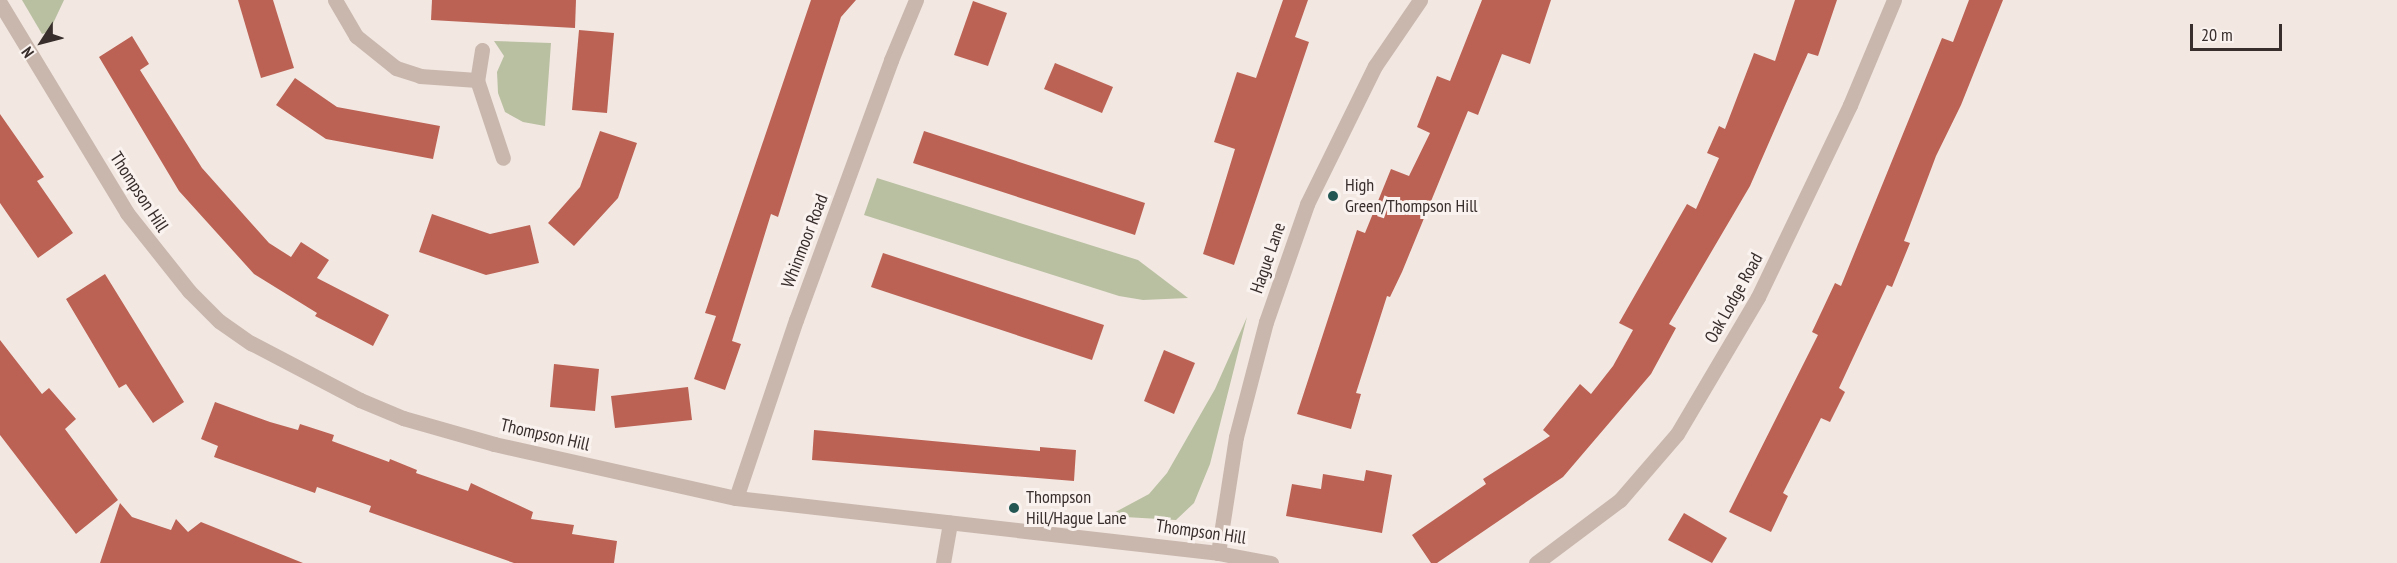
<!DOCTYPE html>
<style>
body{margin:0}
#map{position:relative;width:2397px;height:563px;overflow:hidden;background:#f2e8e1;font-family:"PT Sans Narrow",sans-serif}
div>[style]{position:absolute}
.green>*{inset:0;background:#b9c0a2}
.building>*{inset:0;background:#bc6255}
.street>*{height:15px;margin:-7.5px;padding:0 7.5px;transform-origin:7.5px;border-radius:7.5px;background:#c9b7ae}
.dots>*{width:16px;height:16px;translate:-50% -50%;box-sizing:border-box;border:3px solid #f9f2ee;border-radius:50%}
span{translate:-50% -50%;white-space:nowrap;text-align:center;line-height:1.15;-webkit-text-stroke:6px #f9f2ee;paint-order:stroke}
.poi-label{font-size:18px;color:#382e2c}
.left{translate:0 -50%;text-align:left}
.street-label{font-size:18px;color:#382e2c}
.north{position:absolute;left:12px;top:12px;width:60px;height:60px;-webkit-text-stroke:4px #f9f2ee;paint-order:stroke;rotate:234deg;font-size:16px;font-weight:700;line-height:24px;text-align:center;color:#382e2c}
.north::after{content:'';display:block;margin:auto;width:21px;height:27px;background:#382e2c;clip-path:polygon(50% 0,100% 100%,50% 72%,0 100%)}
.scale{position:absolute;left:2190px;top:24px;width:92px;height:27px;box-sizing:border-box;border:3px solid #382e2c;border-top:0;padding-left:8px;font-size:18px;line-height:21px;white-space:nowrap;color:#382e2c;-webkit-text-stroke:4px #f9f2ee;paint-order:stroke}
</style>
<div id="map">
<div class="green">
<div style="clip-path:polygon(22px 0,64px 0,49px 32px,42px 34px)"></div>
<div style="clip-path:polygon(494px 41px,551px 43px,545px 126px,523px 122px,505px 112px,498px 93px,497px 72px,504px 56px)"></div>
<div style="clip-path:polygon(877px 178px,1138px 260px,1188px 298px,1143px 300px,1119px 296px,864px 215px)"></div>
<div style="clip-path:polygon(1247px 317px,1210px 464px,1194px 503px,1176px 520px,1108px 516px,1149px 494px,1167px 473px,1215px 389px)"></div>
</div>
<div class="building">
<div style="clip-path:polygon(238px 0,273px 0,294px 68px,261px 78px)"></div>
<div style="clip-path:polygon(432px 0,576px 0,575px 28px,431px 20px)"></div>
<div style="clip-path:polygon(811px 0,856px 0,841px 17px,778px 217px,771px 214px,732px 341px,741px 344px,725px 390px,694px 379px,716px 316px,705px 313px)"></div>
<div style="clip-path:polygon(1283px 0,1308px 0,1295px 37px,1309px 42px,1234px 265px,1203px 254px,1235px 149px,1214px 142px,1237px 72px,1256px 78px)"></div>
<div style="clip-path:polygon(1482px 0,1551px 0,1530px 64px,1502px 54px,1478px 115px,1468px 111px,1402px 272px,1390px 297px,1387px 296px,1356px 393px,1361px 394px,1351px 429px,1297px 414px,1357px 230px,1365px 233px,1391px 169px,1409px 176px,1430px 133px,1417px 127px,1437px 76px,1450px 81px)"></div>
<div style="clip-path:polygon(1795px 0,1837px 0,1818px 56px,1808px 53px,1750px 186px,1669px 324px,1676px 328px,1651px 374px,1563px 477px,1437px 563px,1431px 563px,1412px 535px,1486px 484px,1483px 479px,1550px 436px,1543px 430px,1580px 384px,1591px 394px,1613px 366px,1633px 330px,1619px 323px,1687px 204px,1696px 209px,1719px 158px,1707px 153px,1719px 126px,1725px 129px,1754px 53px,1775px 61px)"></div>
<div style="clip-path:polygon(1969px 0,2003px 0,1961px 105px,1936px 156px,1904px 241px,1910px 243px,1892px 287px,1887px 285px,1839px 388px,1845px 392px,1830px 422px,1821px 418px,1783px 493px,1788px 496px,1771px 532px,1729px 512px,1818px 335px,1812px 332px,1835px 283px,1841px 286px,1942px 38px,1953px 42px)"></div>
<div style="clip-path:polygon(973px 1px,1007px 13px,988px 66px,954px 55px)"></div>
<div style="clip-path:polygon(579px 30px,614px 33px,607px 113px,572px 110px)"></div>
<div style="clip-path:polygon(132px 36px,149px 64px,140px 70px,202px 168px,269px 243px,291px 257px,301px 242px,329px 260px,317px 278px,389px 315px,373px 346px,315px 316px,317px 313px,254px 274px,179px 191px,99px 57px)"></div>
<div style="clip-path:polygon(1055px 63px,1113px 87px,1102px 113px,1044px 89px)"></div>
<div style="clip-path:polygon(295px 78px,337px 107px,440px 126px,433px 159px,326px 139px,276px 105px)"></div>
<div style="clip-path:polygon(0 114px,44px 177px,37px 181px,73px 233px,38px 258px,0 203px)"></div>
<div style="clip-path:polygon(600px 131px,637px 143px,618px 198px,574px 246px,548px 223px,580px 187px)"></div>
<div style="clip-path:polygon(924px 131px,1145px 203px,1135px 235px,913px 163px)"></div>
<div style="clip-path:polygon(432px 214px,490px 234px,530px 225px,539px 263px,486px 275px,419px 252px)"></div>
<div style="clip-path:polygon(883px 253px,1104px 325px,1092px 360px,871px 287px)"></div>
<div style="clip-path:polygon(105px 274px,184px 402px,153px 423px,126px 384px,119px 388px,66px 299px)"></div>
<div style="clip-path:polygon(0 340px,42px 394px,49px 388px,76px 419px,65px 429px,118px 500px,76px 534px,0 435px)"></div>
<div style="clip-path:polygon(1164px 350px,1195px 363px,1174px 414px,1144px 401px)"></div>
<div style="clip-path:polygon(554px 364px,599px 369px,595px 411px,550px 407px)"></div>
<div style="clip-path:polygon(688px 387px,692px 420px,615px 428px,611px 396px)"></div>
<div style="clip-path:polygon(215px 402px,270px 422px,298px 430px,300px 424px,334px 435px,332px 441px,389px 462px,390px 459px,417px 470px,416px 473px,468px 491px,471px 483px,533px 512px,531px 519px,574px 525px,572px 534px,617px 541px,614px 563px,514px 563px,369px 512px,371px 506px,317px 487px,315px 493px,214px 457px,218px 446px,201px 439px)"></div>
<div style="clip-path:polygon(814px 430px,1040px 451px,1040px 447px,1076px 450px,1074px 481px,812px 460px)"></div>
<div style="clip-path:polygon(1366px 470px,1392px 475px,1382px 533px,1286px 516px,1292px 484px,1321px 489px,1323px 474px,1364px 481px)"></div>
<div style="clip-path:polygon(120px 503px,132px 517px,171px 530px,176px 519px,188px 532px,201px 522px,303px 563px,100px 563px)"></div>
<div style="clip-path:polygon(1684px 513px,1727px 538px,1712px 563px,1668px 540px)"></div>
</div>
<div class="street">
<div style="left:335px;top:0;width:42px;rotate:59.7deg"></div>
<div style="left:356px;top:36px;width:51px;rotate:38.7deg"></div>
<div style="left:396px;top:68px;width:25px;rotate:18deg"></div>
<div style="left:420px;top:76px;width:57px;rotate:4deg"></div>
<div style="left:0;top:3px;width:245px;rotate:58.8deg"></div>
<div style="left:127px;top:213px;width:100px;rotate:51.5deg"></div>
<div style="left:189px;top:291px;width:42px;rotate:45deg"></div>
<div style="left:219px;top:321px;width:39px;rotate:35deg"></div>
<div style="left:251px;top:343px;width:123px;rotate:27.6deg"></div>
<div style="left:360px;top:400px;width:47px;rotate:22.7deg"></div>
<div style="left:403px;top:418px;width:95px;rotate:15.9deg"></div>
<div style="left:494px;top:444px;width:248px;rotate:12.6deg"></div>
<div style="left:736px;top:498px;width:485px;rotate:6.5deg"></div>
<div style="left:1218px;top:553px;width:54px;rotate:10.7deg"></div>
<div style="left:482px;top:50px;width:30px;rotate:99deg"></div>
<div style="left:477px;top:80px;width:82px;rotate:71.6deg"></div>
<div style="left:736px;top:498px;width:188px;rotate:-71.4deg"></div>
<div style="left:796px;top:320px;width:277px;rotate:-69.9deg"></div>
<div style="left:891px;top:60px;width:65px;rotate:-67.4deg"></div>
<div style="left:1218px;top:553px;width:117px;rotate:-81.2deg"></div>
<div style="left:1236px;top:437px;width:119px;rotate:-75.4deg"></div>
<div style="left:1266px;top:322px;width:125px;rotate:-70.8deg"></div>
<div style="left:1307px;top:204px;width:154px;rotate:-63.8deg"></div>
<div style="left:1375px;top:66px;width:80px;rotate:-55.7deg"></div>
<div style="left:943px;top:563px;width:41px;rotate:-80.1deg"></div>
<div style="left:1536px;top:563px;width:105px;rotate:-36.9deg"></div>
<div style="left:1620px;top:500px;width:87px;rotate:-49.2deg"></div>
<div style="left:1677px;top:434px;width:159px;rotate:-59.4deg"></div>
<div style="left:1758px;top:297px;width:213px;rotate:-64.4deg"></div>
<div style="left:1850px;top:105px;width:114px;rotate:-67.3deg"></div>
</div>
<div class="dots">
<div style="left:1333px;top:196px;background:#245754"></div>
<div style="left:1014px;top:508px;background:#245754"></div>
</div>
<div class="poi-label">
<span class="left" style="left:1345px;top:196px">High<br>Green/Thompson Hill</span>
<span class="left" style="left:1026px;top:508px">Thompson<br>Hill/Hague Lane</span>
</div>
<div class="street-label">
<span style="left:139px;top:192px;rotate:57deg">Thompson Hill</span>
<span style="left:805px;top:241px;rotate:-69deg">Whinmoor Road</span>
<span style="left:1268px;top:258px;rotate:-71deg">Hague Lane</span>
<span style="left:1734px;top:298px;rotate:-61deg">Oak Lodge Road</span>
<span style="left:545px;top:435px;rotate:13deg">Thompson Hill</span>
<span style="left:1201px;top:532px;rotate:8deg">Thompson Hill</span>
</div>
<div class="north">N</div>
<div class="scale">20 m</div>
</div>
